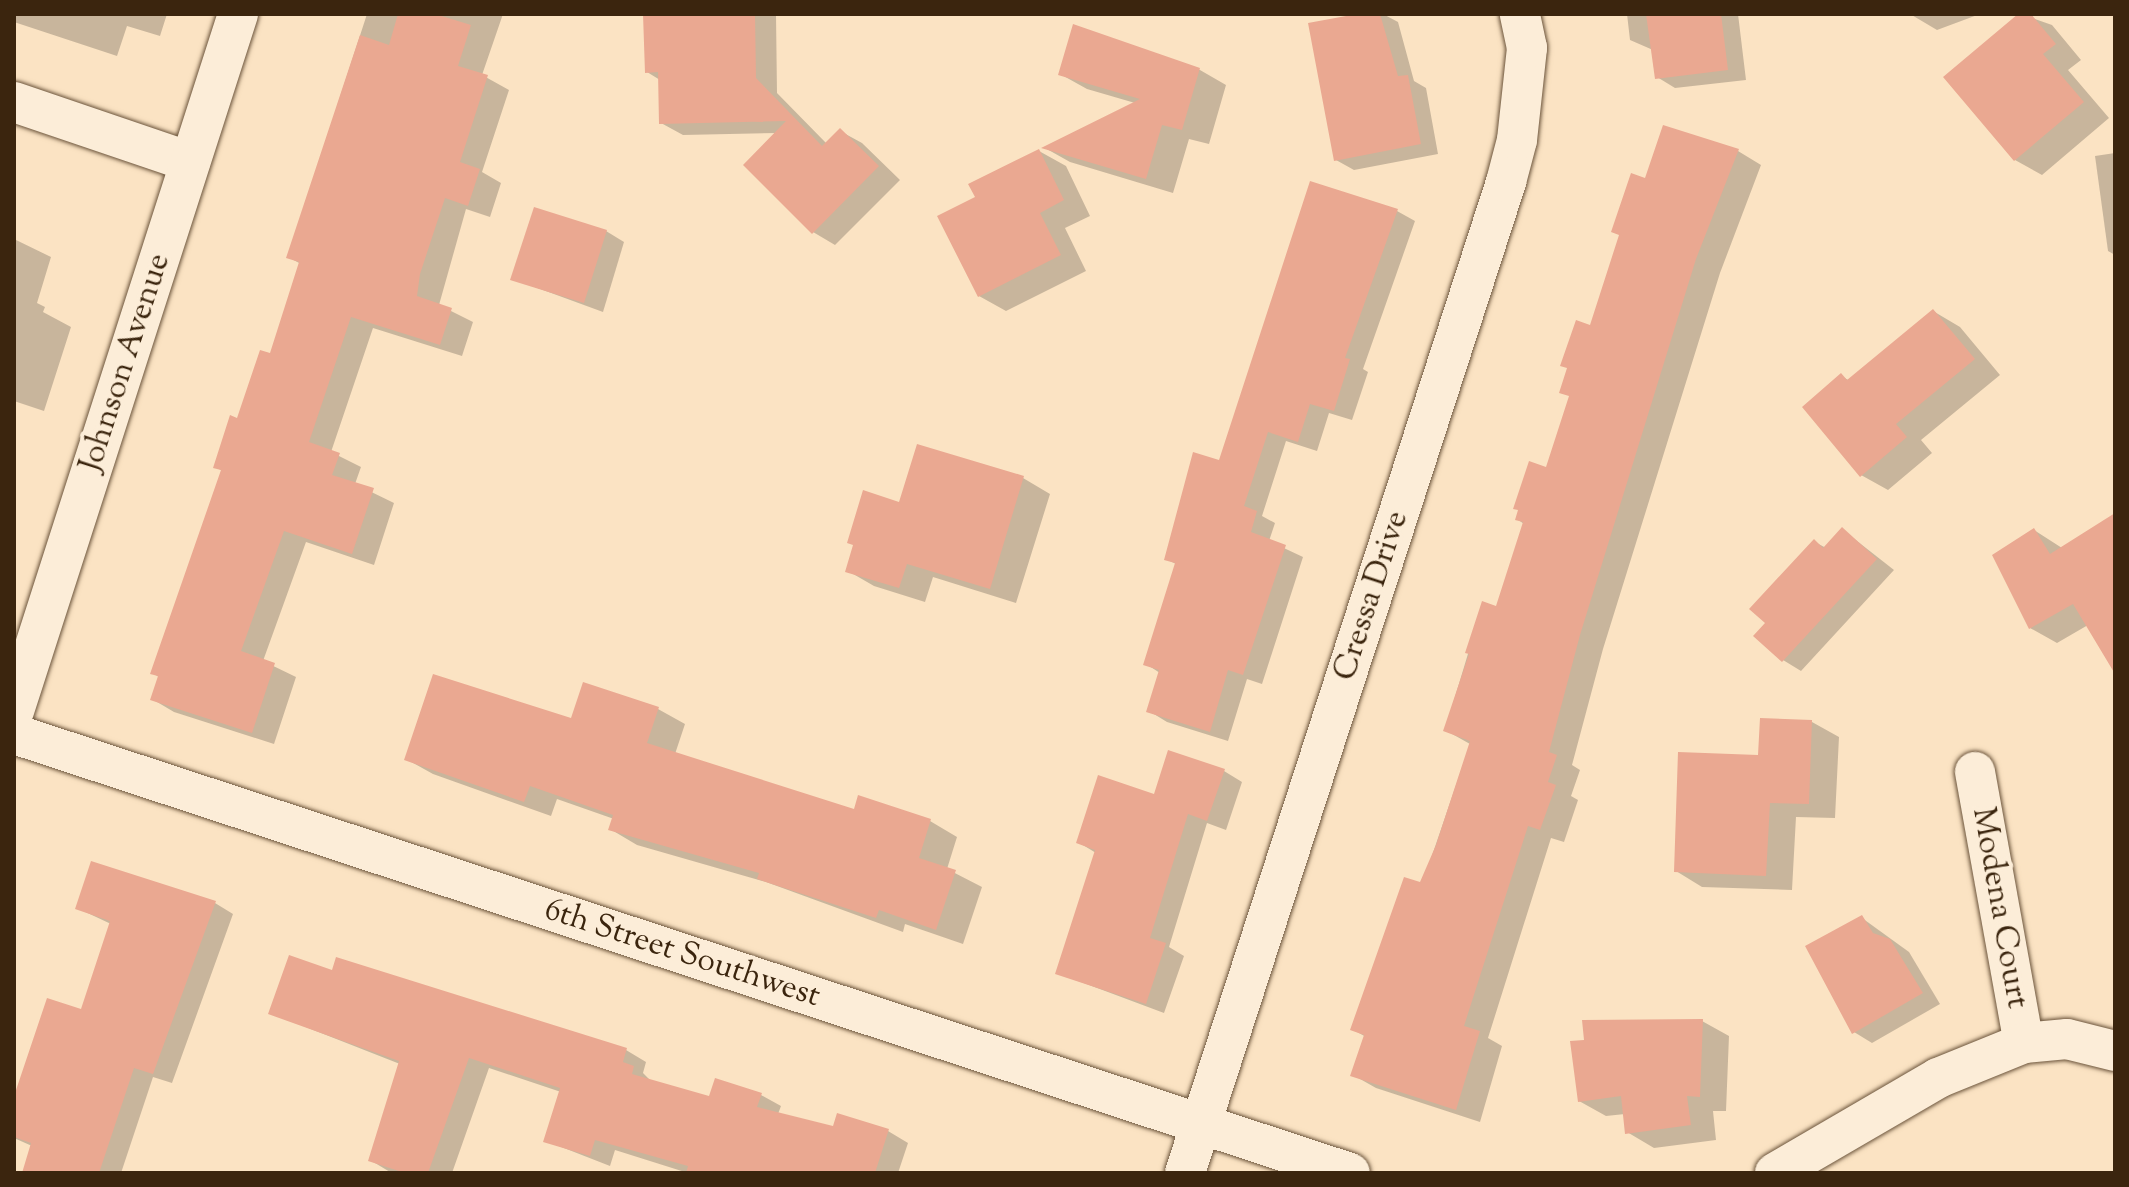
<!DOCTYPE html>
<style>
body{margin:0}
#map{position:relative;width:2129px;height:1187px;overflow:hidden;background:#fbe3c3;font-family:"Sorts Mill Goudy",serif}
div>[style]{position:absolute}
.shadow>*{inset:0;background:#0003}
.building>*{inset:0;background:#eaa891}
.roads{filter:drop-shadow(0 0 2px #6b543b) drop-shadow(0 0 2px #6b543b)}
.street>*{height:40px;margin:-20px;padding:0 20px;transform-origin:20px;border-radius:20px;background:#fcedd8}
span{translate:-50% -50%;white-space:nowrap;text-align:center;line-height:1.15;-webkit-text-stroke:8px #fcedd8;paint-order:stroke}
.street-label{font-size:32px;color:#3b250e}
.frame{position:absolute;inset:0;border:16px solid #3b250e;pointer-events:none}
</style>
<div id="map">
<div class="shadow">
<div style="clip-path:polygon(14px 14px,167px 14px,160px 36px,127px 26px,117px 56px,14px 22px)"></div>
<div style="clip-path:polygon(367px 14px,503px 14px,482px 75px,509px 90px,482px 172px,501px 183px,490px 217px,466px 209px,439px 305px,473px 322px,462px 356px,373px 328px,331px 452px,361px 467px,355px 484px,394px 503px,374px 565px,306px 542px,263px 661px,296px 677px,274px 744px,174px 712px,152px 699px,159px 677px,152px 673px,223px 471px,215px 467px,271px 356px,301px 264px,288px 257px)"></div>
<div style="clip-path:polygon(645px 14px,776px 14px,777px 93px,827px 144px,840px 131px,862px 143px,900px 180px,835px 245px,813px 232px,777px 133px,683px 135px,661px 123px,660px 80px,647px 72px)"></div>
<div style="clip-path:polygon(1367px 14px,1383px 14px,1398px 22px,1414px 81px,1426px 88px,1438px 154px,1354px 170px,1336px 160px)"></div>
<div style="clip-path:polygon(1627px 14px,1738px 14px,1746px 80px,1675px 88px,1657px 77px,1653px 50px,1630px 40px)"></div>
<div style="clip-path:polygon(1910px 14px,1980px 14px,1937px 30px)"></div>
<div style="clip-path:polygon(2021px 14px,2052px 25px,2081px 60px,2068px 70px,2109px 118px,2042px 175px,2015px 160px)"></div>
<div style="clip-path:polygon(1074px 27px,1200px 70px,1226px 85px,1209px 144px,1189px 139px,1173px 193px,1070px 162px,1045px 148px,1135px 103px,1087px 89px,1060px 74px)"></div>
<div style="clip-path:polygon(1039px 151px,1066px 166px,1090px 216px,1065px 228px,1086px 271px,1006px 311px,979px 296px,977px 198px)"></div>
<div style="clip-path:polygon(1738px 151px,1761px 165px,1720px 273px,1603px 649px,1572px 765px,1580px 770px,1571px 796px,1578px 800px,1564px 842px,1551px 838px,1488px 1038px,1502px 1046px,1480px 1122px,1376px 1088px,1353px 1075px,1366px 1037px,1352px 1029px,1422px 885px,1470px 744px,1445px 730px,1483px 604px,1498px 609px,1524px 524px,1517px 519px,1548px 469px,1591px 327px,1647px 180px)"></div>
<div style="clip-path:polygon(2115px 153px,2115px 255px,2108px 251px,2095px 156px)"></div>
<div style="clip-path:polygon(1397px 211px,1415px 221px,1363px 369px,1368px 372px,1352px 420px,1329px 413px,1317px 451px,1286px 441px,1262px 516px,1275px 523px,1269px 541px,1303px 557px,1262px 684px,1247px 679px,1228px 741px,1167px 722px,1149px 711px,1160px 673px,1146px 664px,1176px 564px,1166px 559px,1220px 462px)"></div>
<div style="clip-path:polygon(606px 231px,624px 242px,603px 312px,513px 279px)"></div>
<div style="clip-path:polygon(14px 239px,51px 257px,37px 303px,45px 307px,43px 312px,71px 327px,44px 411px,14px 401px)"></div>
<div style="clip-path:polygon(1933px 311px,1960px 327px,2000px 375px,1921px 440px,1932px 453px,1888px 490px,1861px 475px,1841px 376px,1850px 381px)"></div>
<div style="clip-path:polygon(918px 446px,1023px 478px,1050px 494px,1016px 603px,933px 577px,925px 602px,874px 586px,848px 571px,900px 505px)"></div>
<div style="clip-path:polygon(2115px 516px,2115px 660px,2088px 625px,2057px 643px,2030px 628px,2034px 530px,2062px 548px)"></div>
<div style="clip-path:polygon(1843px 530px,1894px 570px,1801px 671px,1783px 660px,1767px 623px,1815px 542px,1826px 548px)"></div>
<div style="clip-path:polygon(658px 709px,685px 724px,675px 754px,855px 811px,930px 821px,957px 837px,947px 869px,982px 887px,963px 944px,905px 924px,903px 932px,766px 882px,637px 845px,610px 829px,614px 819px,557px 799px,551px 816px,433px 774px,406px 759px,572px 721px)"></div>
<div style="clip-path:polygon(1812px 722px,1839px 737px,1835px 818px,1796px 817px,1792px 890px,1702px 887px,1676px 871px,1760px 757px)"></div>
<div style="clip-path:polygon(1224px 771px,1242px 782px,1226px 830px,1207px 823px,1169px 947px,1184px 956px,1164px 1013px,1057px 973px,1096px 853px,1078px 842px)"></div>
<div style="clip-path:polygon(215px 903px,233px 914px,172px 1083px,153px 1077px,121px 1173px,24px 1173px,32px 1146px,14px 1138px,14px 1104px,83px 1012px,111px 924px,77px 908px)"></div>
<div style="clip-path:polygon(1862px 918px,1909px 952px,1940px 1004px,1872px 1043px,1854px 1032px)"></div>
<div style="clip-path:polygon(333px 972px,626px 1050px,646px 1062px,643px 1073px,652px 1082px,710px 1099px,761px 1095px,781px 1106px,778px 1114px,834px 1128px,888px 1131px,908px 1143px,898px 1173px,688px 1173px,615px 1150px,610px 1166px,546px 1141px,561px 1092px,489px 1068px,452px 1173px,390px 1172px,370px 1160px,400px 1064px,270px 1013px)"></div>
<div style="clip-path:polygon(1702px 1021px,1729px 1036px,1726px 1111px,1713px 1111px,1716px 1140px,1654px 1148px,1627px 1132px,1625px 1114px,1606px 1116px,1579px 1101px)"></div>
</div>
<div class="building">
<div style="clip-path:polygon(398px 14px,435px 14px,471px 25px,458px 66px,488px 75px,460px 162px,480px 169px,468px 206px,445px 198px,420px 274px,417px 296px,452px 308px,440px 345px,351px 317px,309px 442px,340px 453px,332px 475px,374px 488px,352px 554px,284px 531px,241px 651px,275px 663px,252px 733px,150px 700px,158px 676px,150px 674px,221px 470px,213px 468px,230px 415px,237px 418px,260px 350px,270px 353px,299px 262px,286px 258px,360px 35px,389px 45px)"></div>
<div style="clip-path:polygon(643px 14px,755px 14px,756px 78px,822px 146px,840px 128px,879px 166px,812px 234px,743px 165px,786px 121px,659px 124px,658px 72px,645px 73px)"></div>
<div style="clip-path:polygon(1357px 14px,1380px 14px,1398px 76px,1408px 75px,1421px 144px,1334px 161px,1308px 23px)"></div>
<div style="clip-path:polygon(1646px 14px,1721px 14px,1728px 70px,1655px 79px)"></div>
<div style="clip-path:polygon(2018px 14px,2031px 14px,2056px 44px,2043px 54px,2084px 102px,2014px 161px,1943px 77px)"></div>
<div style="clip-path:polygon(1073px 24px,1200px 68px,1182px 130px,1162px 125px,1146px 179px,1041px 148px,1140px 99px,1058px 75px)"></div>
<div style="clip-path:polygon(1663px 125px,1739px 149px,1696px 259px,1580px 635px,1549px 752px,1557px 755px,1548px 782px,1556px 785px,1540px 830px,1528px 826px,1464px 1026px,1480px 1031px,1456px 1110px,1350px 1076px,1364px 1035px,1350px 1030px,1404px 877px,1420px 882px,1436px 845px,1470px 741px,1443px 731px,1469px 654px,1465px 653px,1482px 601px,1496px 606px,1523px 522px,1515px 520px,1518px 510px,1513px 509px,1529px 461px,1546px 467px,1569px 396px,1559px 393px,1567px 368px,1560px 366px,1576px 320px,1590px 325px,1619px 235px,1611px 232px,1631px 173px,1645px 178px)"></div>
<div style="clip-path:polygon(1039px 149px,1064px 200px,1040px 213px,1061px 255px,978px 297px,937px 216px,975px 197px,968px 184px)"></div>
<div style="clip-path:polygon(1310px 181px,1398px 209px,1345px 358px,1350px 359px,1334px 411px,1310px 404px,1298px 442px,1268px 432px,1244px 506px,1257px 511px,1251px 532px,1286px 545px,1243px 675px,1228px 670px,1210px 732px,1146px 712px,1159px 670px,1143px 665px,1175px 563px,1164px 560px,1193px 452px,1219px 460px)"></div>
<div style="clip-path:polygon(534px 207px,607px 230px,584px 303px,510px 280px)"></div>
<div style="clip-path:polygon(1933px 309px,1975px 359px,1896px 424px,1907px 437px,1860px 477px,1802px 407px,1841px 373px,1847px 380px)"></div>
<div style="clip-path:polygon(917px 444px,1024px 476px,990px 589px,907px 564px,899px 588px,845px 572px,853px 545px,847px 543px,863px 490px,899px 502px)"></div>
<div style="clip-path:polygon(2115px 513px,2115px 674px,2073px 604px,2029px 629px,1992px 555px,2034px 528px,2050px 554px)"></div>
<div style="clip-path:polygon(1842px 527px,1877px 559px,1782px 662px,1753px 636px,1765px 623px,1749px 609px,1814px 539px,1823px 548px)"></div>
<div style="clip-path:polygon(433px 674px,571px 718px,583px 682px,659px 707px,647px 743px,854px 809px,858px 795px,931px 819px,919px 858px,956px 870px,936px 930px,879px 910px,876px 918px,757px 879px,759px 873px,608px 830px,613px 815px,530px 786px,524px 802px,404px 760px)"></div>
<div style="clip-path:polygon(1760px 718px,1812px 720px,1809px 804px,1770px 803px,1766px 876px,1674px 872px,1678px 752px,1758px 755px)"></div>
<div style="clip-path:polygon(1168px 750px,1225px 769px,1207px 821px,1188px 814px,1150px 938px,1166px 943px,1146px 1004px,1055px 974px,1095px 850px,1076px 843px,1098px 775px,1154px 794px)"></div>
<div style="clip-path:polygon(91px 861px,216px 901px,153px 1074px,134px 1068px,99px 1173px,22px 1173px,31px 1143px,14px 1137px,14px 1096px,47px 998px,81px 1009px,110px 921px,75px 909px)"></div>
<div style="clip-path:polygon(1862px 915px,1873px 933px,1890px 939px,1923px 993px,1852px 1034px,1805px 946px)"></div>
<div style="clip-path:polygon(289px 955px,332px 970px,336px 957px,627px 1048px,623px 1062px,634px 1066px,632px 1074px,709px 1096px,715px 1078px,762px 1093px,757px 1107px,833px 1126px,837px 1113px,889px 1129px,875px 1173px,686px 1173px,688px 1166px,595px 1140px,590px 1156px,543px 1142px,560px 1088px,469px 1058px,428px 1173px,405px 1173px,368px 1161px,399px 1061px,268px 1014px)"></div>
<div style="clip-path:polygon(1703px 1019px,1700px 1097px,1687px 1096px,1691px 1125px,1625px 1134px,1621px 1096px,1578px 1102px,1570px 1041px,1584px 1040px,1582px 1020px)"></div>
</div>
<div class="roads">
<div class="street">
<div style="left:14px;top:102px;width:186px;rotate:18.8deg"></div>
<div style="left:14px;top:711px;width:732px;rotate:-72.18deg"></div>
<div style="left:14px;top:734px;width:1406px;rotate:18.19deg"></div>
<div style="left:1975px;top:772px;width:275px;rotate:79.8deg"></div>
<div style="left:1185px;top:1173px;width:1042px;rotate:-72.05deg"></div>
<div style="left:1506px;top:182px;width:43px;rotate:-75.3deg"></div>
<div style="left:1517px;top:140px;width:93px;rotate:-83.8deg"></div>
<div style="left:1527px;top:48px;width:35px;rotate:-102deg"></div>
<div style="left:1775px;top:1173px;width:189px;rotate:-30.2deg"></div>
<div style="left:1938px;top:1078px;width:93px;rotate:-22.1deg"></div>
<div style="left:2024px;top:1043px;width:43px;rotate:-5.3deg"></div>
<div style="left:2067px;top:1039px;width:49px;rotate:14deg"></div>
</div>
</div>
<div class="street-label">
<span style="left:126px;top:363px;rotate:-72deg">Johnson Avenue</span>
<span style="left:1372px;top:596px;rotate:-72deg">Cressa Drive</span>
<span style="left:1999px;top:908px;rotate:80deg">Modena Court</span>
<span style="left:682px;top:954px;rotate:18deg">6th Street Southwest</span>
</div>
<div class="frame"></div>
</div>
